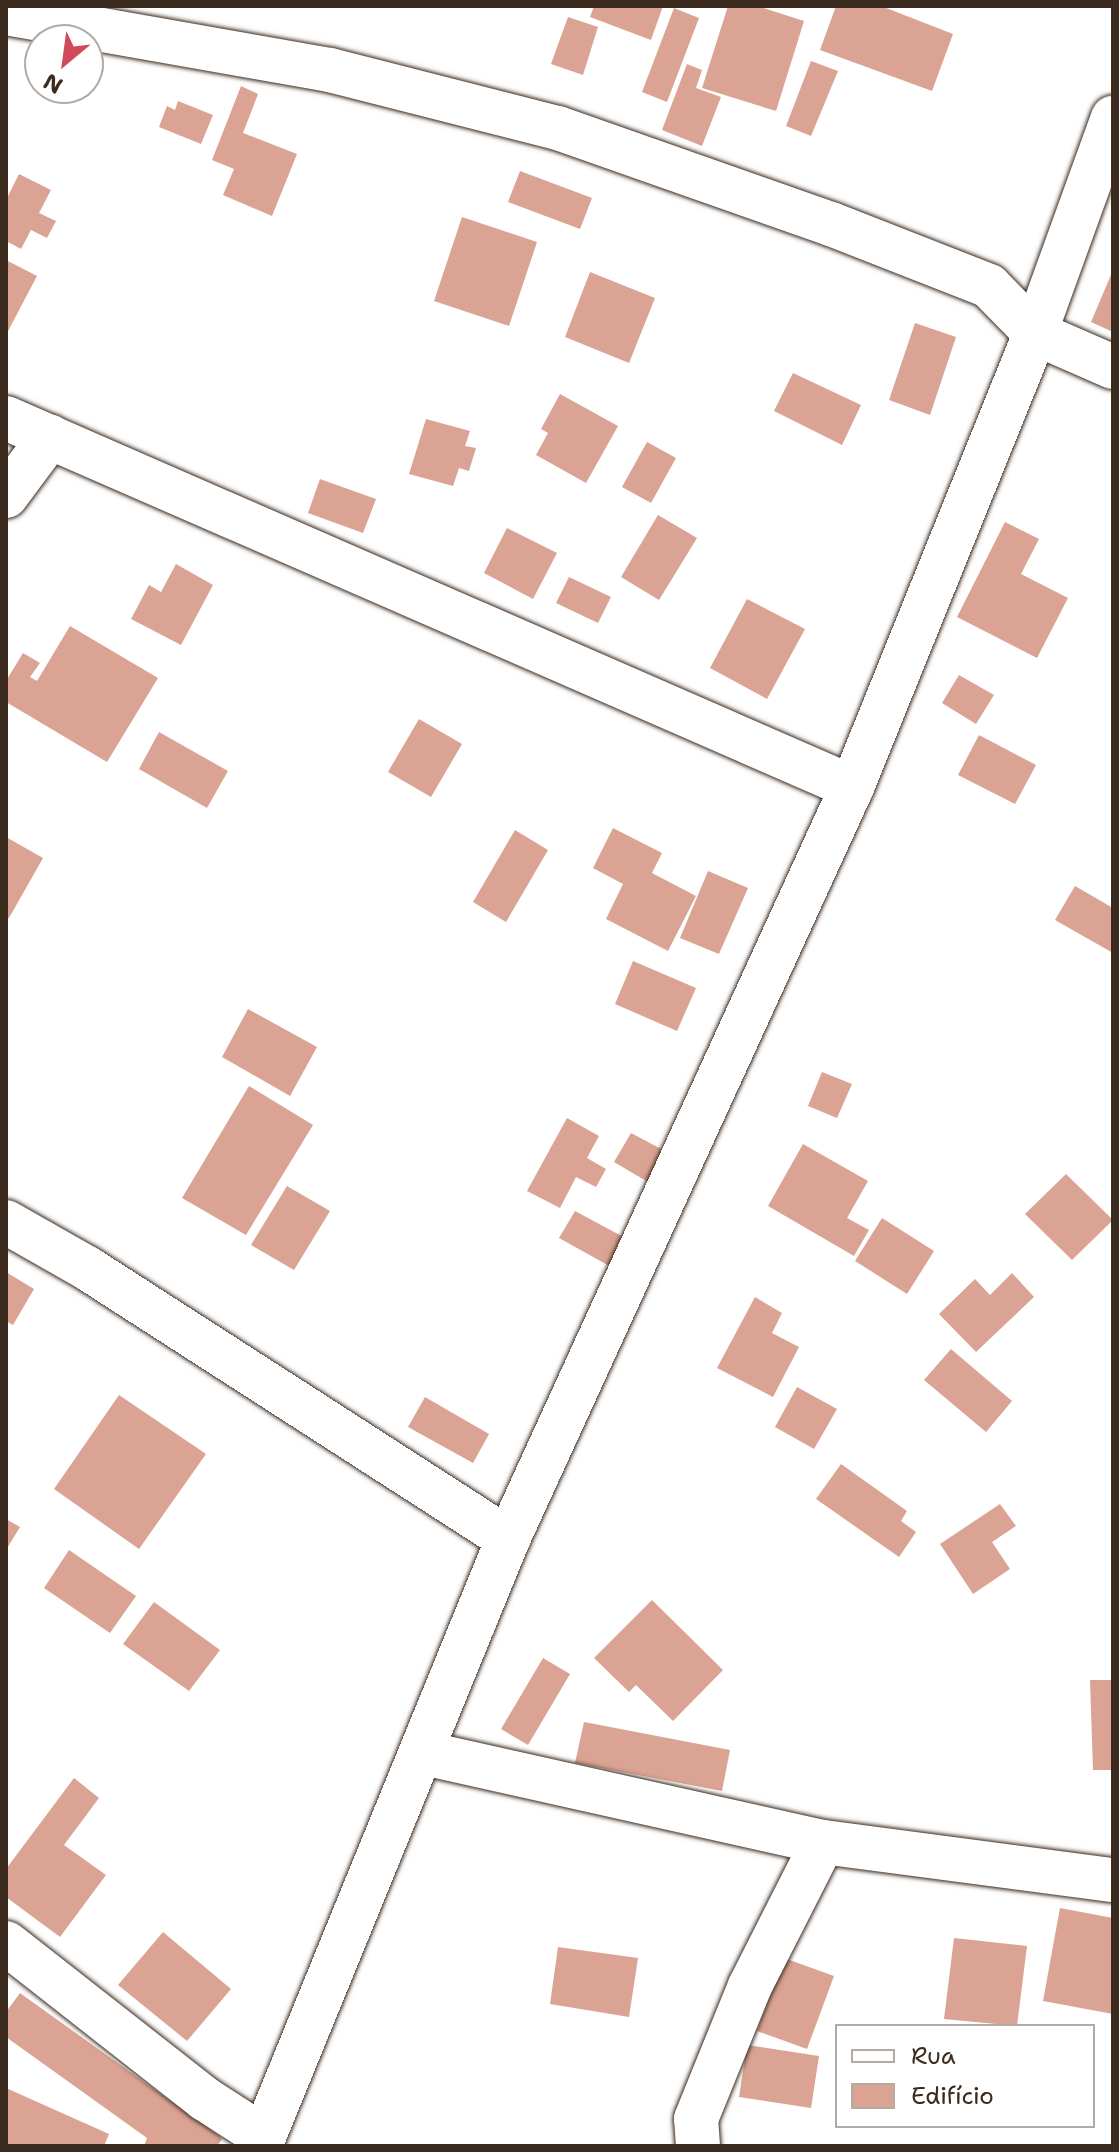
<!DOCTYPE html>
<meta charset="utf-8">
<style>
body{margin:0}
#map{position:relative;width:1119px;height:2152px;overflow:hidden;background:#fff;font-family:"Shantell Sans",sans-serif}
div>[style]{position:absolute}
.building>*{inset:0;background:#daa393}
.roads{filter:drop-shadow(0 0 2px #3b2a1e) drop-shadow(0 0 2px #3b2a1e)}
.minor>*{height:44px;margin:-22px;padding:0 22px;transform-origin:22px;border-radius:22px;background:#fff}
span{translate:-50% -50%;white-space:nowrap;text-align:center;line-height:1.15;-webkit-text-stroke:8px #fff;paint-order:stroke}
.frame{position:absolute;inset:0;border:8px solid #3b2a1e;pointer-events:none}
.legend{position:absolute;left:835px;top:2024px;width:260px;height:104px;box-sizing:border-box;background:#fff;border:2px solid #b1aaa5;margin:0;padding:10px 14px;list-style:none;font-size:24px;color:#3b2a1e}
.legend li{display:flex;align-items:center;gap:16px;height:40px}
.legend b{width:40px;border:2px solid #b1aaa5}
.north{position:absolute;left:24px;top:24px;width:80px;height:80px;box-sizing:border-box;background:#fff;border:2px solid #b1aaa5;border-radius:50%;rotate:209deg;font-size:22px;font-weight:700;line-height:32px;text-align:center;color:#3b2a1e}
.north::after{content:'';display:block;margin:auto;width:28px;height:36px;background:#d1495b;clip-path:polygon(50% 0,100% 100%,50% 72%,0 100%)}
</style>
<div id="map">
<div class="building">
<div style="clip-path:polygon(594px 6px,663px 6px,651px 40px,590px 17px)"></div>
<div style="clip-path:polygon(728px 6px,757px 6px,804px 21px,776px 111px,702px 88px)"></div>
<div style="clip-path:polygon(836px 6px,881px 6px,953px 34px,932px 91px,820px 50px)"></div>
<div style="clip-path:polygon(674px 8px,699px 18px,667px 102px,642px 92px)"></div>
<div style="clip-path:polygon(568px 17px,598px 27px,583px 75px,551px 64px)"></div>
<div style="clip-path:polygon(811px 61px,838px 71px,811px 136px,786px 126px)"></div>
<div style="clip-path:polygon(687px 64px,702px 70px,696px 88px,721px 97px,702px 146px,662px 130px)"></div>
<div style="clip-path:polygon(241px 86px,258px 94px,243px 133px,297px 154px,272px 216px,223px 195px,234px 169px,212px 160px)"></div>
<div style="clip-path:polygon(178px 101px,213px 115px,201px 144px,159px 127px,167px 106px,175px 110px)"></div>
<div style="clip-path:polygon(520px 171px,592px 198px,580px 229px,508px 202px)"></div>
<div style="clip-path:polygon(19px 174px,51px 190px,39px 213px,56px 221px,47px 238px,31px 230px,21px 249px,6px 241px,6px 200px)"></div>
<div style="clip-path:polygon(462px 217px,537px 242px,509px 326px,434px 301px)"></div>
<div style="clip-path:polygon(6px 260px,37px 276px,6px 335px)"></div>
<div style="clip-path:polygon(1113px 270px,1113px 332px,1091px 322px)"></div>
<div style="clip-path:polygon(590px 272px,655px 298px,629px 363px,565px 337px)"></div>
<div style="clip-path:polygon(915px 323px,956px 337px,930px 415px,889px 400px)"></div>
<div style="clip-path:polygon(793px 373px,861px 405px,842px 445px,774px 411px)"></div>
<div style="clip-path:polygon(560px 394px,618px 426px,586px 483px,536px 455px,548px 433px,541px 429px)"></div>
<div style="clip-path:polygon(426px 419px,470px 431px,465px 446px,476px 448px,469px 471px,459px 468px,453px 486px,409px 474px)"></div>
<div style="clip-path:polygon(647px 442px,676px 458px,651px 503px,622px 487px)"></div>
<div style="clip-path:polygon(320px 479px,376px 499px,363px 533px,308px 513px)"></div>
<div style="clip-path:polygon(658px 515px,697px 538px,659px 600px,621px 577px)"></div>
<div style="clip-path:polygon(1005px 522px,1039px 539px,1021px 574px,1068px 598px,1037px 658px,957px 617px)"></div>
<div style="clip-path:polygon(507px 528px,557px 553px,533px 599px,484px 573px)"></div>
<div style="clip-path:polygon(176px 564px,213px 585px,181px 645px,131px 619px,149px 585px,161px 592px)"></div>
<div style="clip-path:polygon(569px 577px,611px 597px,598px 623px,556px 603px)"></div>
<div style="clip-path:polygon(747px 599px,805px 629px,767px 699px,710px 668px)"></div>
<div style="clip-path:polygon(70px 626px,158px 678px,107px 762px,6px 702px,6px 681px,23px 653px,40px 663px,30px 677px,37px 681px)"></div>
<div style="clip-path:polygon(959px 675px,994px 695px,976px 724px,942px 703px)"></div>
<div style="clip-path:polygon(419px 719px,462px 744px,431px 797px,388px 772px)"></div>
<div style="clip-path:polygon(159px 732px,228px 771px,207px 808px,139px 769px)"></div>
<div style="clip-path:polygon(979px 735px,1036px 765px,1015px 804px,958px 775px)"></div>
<div style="clip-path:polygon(613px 828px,662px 853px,652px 873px,696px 896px,668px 951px,606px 919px,623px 884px,593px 868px)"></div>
<div style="clip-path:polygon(515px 830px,548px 850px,506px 922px,473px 902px)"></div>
<div style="clip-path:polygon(6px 837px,43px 858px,9px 918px,6px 917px)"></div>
<div style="clip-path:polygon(708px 871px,748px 888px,719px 954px,680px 938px)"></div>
<div style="clip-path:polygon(1075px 886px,1113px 908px,1113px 953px,1055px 920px)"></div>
<div style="clip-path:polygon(633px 961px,696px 988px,677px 1031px,615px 1004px)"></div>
<div style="clip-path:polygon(248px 1009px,317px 1047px,290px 1096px,222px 1057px)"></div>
<div style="clip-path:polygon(822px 1072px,852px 1084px,837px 1118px,808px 1106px)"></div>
<div style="clip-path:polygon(249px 1086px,313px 1125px,246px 1235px,182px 1198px)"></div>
<div style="clip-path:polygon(567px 1118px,599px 1136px,587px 1158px,606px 1169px,596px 1187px,576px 1177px,560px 1208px,527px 1191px)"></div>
<div style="clip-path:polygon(631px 1133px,665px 1151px,648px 1182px,614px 1162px)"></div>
<div style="clip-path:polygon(803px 1144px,868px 1181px,847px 1218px,869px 1230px,854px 1256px,768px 1206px)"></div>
<div style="clip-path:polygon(1066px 1174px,1113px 1220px,1072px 1260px,1025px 1214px)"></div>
<div style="clip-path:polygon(287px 1186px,330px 1211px,294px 1270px,251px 1245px)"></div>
<div style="clip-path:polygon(575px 1211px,629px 1240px,613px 1268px,559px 1238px)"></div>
<div style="clip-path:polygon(882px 1218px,934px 1251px,907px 1294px,855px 1261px)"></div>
<div style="clip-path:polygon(6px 1272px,34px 1289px,13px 1325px,6px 1321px)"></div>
<div style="clip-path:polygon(1012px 1273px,1034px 1297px,976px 1352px,939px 1314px,975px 1279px,990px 1295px)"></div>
<div style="clip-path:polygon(755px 1297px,782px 1313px,772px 1333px,799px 1347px,773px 1397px,717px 1368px)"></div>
<div style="clip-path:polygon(951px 1349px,1012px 1401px,986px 1432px,924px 1380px)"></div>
<div style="clip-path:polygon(797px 1387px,837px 1409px,814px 1449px,775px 1427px)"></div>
<div style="clip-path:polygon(119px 1395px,206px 1454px,139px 1549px,54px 1489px)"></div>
<div style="clip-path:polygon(425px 1397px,489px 1434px,473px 1463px,408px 1427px)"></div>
<div style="clip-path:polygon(841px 1464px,907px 1511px,901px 1521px,916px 1532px,899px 1557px,816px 1499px)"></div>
<div style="clip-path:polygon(1000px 1504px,1016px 1526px,992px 1542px,1010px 1569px,973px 1594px,940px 1544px)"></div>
<div style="clip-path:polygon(6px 1519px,20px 1527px,6px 1550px)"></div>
<div style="clip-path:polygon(69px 1550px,136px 1596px,110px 1633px,44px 1588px)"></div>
<div style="clip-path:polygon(652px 1600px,723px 1670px,673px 1721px,636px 1685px,629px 1692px,594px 1658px)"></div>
<div style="clip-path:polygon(154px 1602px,220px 1650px,189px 1691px,123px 1644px)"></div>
<div style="clip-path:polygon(543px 1658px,570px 1674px,528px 1745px,501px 1729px)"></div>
<div style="clip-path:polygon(1090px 1680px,1113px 1680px,1113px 1770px,1093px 1770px)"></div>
<div style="clip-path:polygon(584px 1722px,730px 1750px,722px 1791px,575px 1763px)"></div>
<div style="clip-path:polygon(74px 1778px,99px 1798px,64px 1845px,106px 1875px,60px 1937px,6px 1897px,6px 1869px)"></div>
<div style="clip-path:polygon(1060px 1908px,1113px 1918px,1113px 2014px,1043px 2001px)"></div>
<div style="clip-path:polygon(163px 1932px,231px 1989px,187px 2041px,118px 1985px)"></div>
<div style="clip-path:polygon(954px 1938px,1027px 1946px,1017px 2026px,944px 2019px)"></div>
<div style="clip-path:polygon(558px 1947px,638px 1958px,629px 2017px,550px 2004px)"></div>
<div style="clip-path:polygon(784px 1958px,834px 1976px,807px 2049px,757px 2031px)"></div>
<div style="clip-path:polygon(20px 1993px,218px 2135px,222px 2139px,217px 2146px,144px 2146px,147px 2138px,6px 2037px,6px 2012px)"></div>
<div style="clip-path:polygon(747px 2045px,819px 2056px,811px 2108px,739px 2097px)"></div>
<div style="clip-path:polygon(6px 2088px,109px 2134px,104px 2146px,6px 2146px)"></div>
</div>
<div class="roads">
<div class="minor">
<div style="left:6px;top:13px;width:329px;rotate:10deg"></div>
<div style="left:330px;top:70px;width:235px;rotate:14.3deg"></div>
<div style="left:558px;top:128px;width:289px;rotate:19.4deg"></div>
<div style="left:831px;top:224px;width:170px;rotate:21.4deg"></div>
<div style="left:989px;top:286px;width:66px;rotate:45.6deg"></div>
<div style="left:1035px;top:333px;width:85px;rotate:23.6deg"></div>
<div style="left:6px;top:418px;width:923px;rotate:23.57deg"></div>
<div style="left:6px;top:496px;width:74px;rotate:-53.3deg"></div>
<div style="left:6px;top:1222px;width:93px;rotate:29.6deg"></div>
<div style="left:87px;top:1268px;width:501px;rotate:32.77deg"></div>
<div style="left:424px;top:1753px;width:409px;rotate:12.6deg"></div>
<div style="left:823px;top:1842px;width:292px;rotate:7.5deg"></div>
<div style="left:6px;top:1943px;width:253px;rotate:38.1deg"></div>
<div style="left:205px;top:2099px;width:70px;rotate:32.8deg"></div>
<div style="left:260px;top:2146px;width:656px;rotate:-67.78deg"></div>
<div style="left:508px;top:1539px;width:827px;rotate:-65.42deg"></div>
<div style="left:852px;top:787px;width:489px;rotate:-68deg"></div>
<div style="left:1035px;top:333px;width:229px;rotate:-70.1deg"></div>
<div style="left:698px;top:2146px;width:27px;rotate:-94deg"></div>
<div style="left:696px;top:2119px;width:144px;rotate:-67.9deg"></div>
<div style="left:750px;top:1986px;width:161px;rotate:-63.1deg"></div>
</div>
</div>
<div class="frame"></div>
<ul class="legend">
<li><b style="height:10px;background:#fff"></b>Rua</li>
<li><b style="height:22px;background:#daa393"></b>Edifício</li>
</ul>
<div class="north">N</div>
</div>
